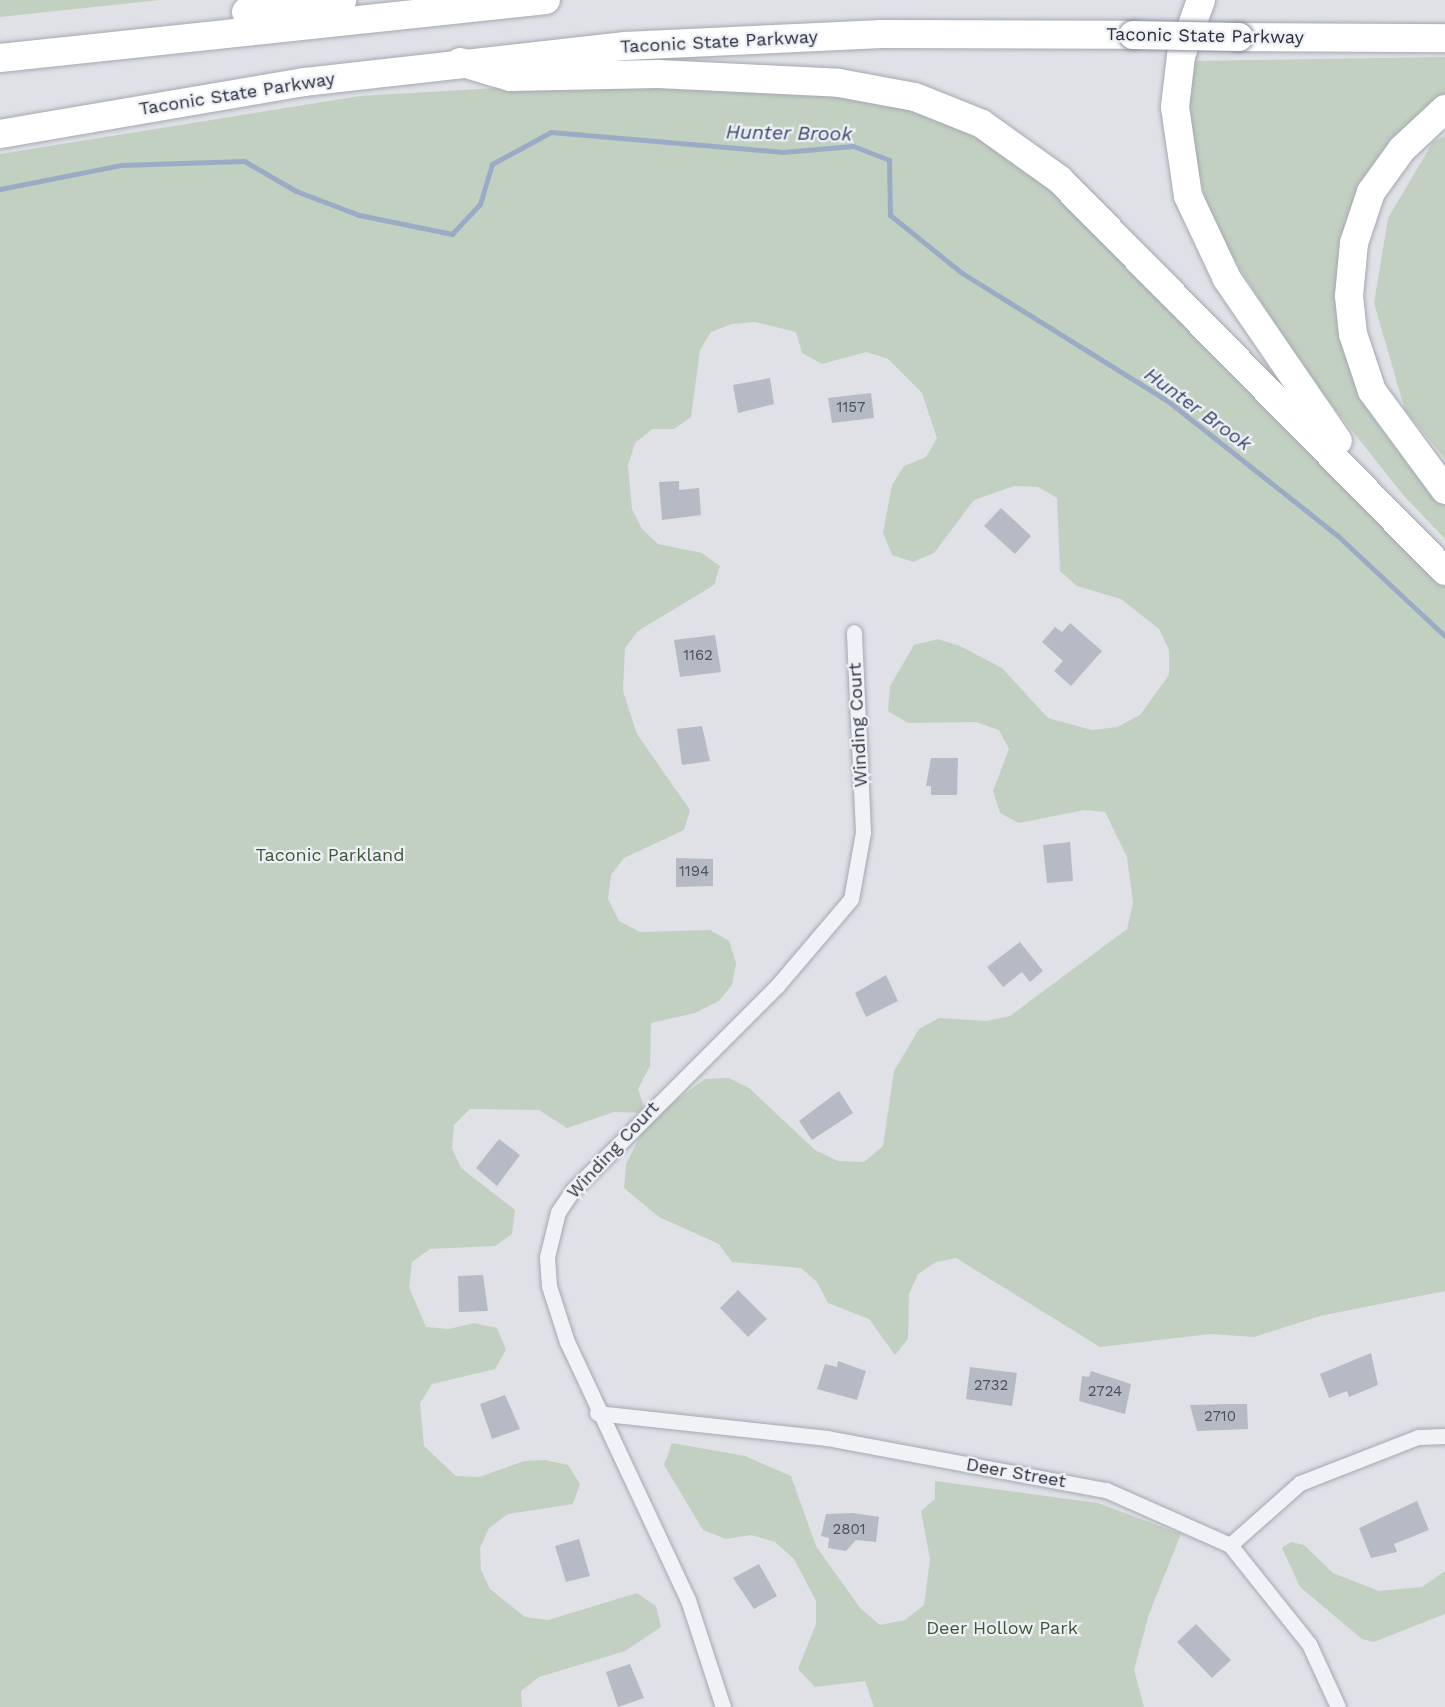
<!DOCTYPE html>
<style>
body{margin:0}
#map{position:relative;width:1445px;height:1707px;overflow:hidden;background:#dfe1e7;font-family:"Work Sans",sans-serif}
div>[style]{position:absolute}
.green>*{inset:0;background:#c2d0c1}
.stream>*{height:5px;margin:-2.5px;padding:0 2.5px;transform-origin:2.5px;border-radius:2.5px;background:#9cabc5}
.building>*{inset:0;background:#b6bac4}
.roads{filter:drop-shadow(0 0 2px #a5a8b1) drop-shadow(0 0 2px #a5a8b1)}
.street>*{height:15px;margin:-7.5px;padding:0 7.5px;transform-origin:7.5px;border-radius:7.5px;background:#f1f2f6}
.highway>*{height:28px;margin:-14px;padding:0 14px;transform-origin:14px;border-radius:14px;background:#fff}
.bridges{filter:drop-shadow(0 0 2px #878d9d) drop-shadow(0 0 2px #878d9d)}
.highway-bridge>*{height:28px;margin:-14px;padding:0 14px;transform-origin:14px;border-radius:14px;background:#fff}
span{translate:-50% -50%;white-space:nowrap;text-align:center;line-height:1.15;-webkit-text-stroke:4.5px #eef0f5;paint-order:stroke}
.number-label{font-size:15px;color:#4c515f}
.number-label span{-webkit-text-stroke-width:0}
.street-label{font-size:18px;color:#292e3d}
.park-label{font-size:18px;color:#395837}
.water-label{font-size:20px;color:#36486e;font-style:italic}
</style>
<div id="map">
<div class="green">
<div style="clip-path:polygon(0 0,160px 0,0 17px)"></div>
<div style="clip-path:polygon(1445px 57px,1445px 98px,1366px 178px,1341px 309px,1445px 502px,1445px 539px,1404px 496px,1304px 370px,1213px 226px,1183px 115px,1191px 61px)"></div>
<div style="clip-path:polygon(567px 84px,836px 92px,909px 105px,1012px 151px,1445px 584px,1445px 1291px,1320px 1316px,1254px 1337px,1210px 1334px,1100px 1347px,956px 1258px,936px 1262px,918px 1274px,909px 1294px,908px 1339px,895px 1355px,869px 1319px,828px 1303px,817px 1282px,801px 1268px,732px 1262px,719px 1244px,659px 1217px,624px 1188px,626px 1164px,647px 1122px,705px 1079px,729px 1078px,749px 1088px,815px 1150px,838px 1161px,864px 1162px,883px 1146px,894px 1071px,919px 1029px,939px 1018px,987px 1021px,1010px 1016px,1127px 929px,1133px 903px,1127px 857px,1105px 812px,1084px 810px,1019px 823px,1000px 813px,993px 791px,1009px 749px,999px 730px,976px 722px,908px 723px,888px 711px,890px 686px,914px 645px,938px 639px,960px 646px,1002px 668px,1048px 718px,1092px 730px,1117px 727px,1140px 715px,1169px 675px,1169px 650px,1159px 629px,1121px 599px,1077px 586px,1060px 571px,1057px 498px,1038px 487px,1014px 486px,974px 500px,934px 553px,913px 562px,892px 555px,883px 533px,892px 485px,904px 466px,926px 457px,937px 438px,922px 393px,888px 359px,866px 352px,822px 364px,802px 353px,796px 332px,755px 322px,732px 324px,711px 332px,700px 350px,691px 417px,674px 429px,652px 429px,635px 443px,628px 465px,632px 509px,642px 529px,658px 544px,702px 553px,720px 566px,714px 585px,638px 631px,625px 648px,623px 691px,637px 734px,690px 810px,684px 830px,624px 858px,611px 875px,608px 899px,619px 921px,640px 932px,710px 930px,729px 941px,736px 963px,732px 985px,719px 1001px,695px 1013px,651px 1023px,650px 1066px,638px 1089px,646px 1113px,614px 1112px,567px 1128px,539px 1110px,470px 1109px,454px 1125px,452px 1148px,461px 1168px,515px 1210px,512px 1234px,495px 1246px,430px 1249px,412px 1262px,409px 1287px,426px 1327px,449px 1329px,474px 1323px,497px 1328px,506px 1350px,495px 1369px,432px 1384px,420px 1403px,424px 1446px,456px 1476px,479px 1477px,524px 1461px,545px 1460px,568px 1465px,580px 1484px,573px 1504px,508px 1514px,489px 1528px,480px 1548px,481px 1570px,490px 1589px,525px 1617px,548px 1620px,637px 1593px,656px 1606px,661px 1627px,625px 1651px,539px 1677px,521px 1691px,522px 1707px,0 1707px,0 154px,360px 96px)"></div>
<div style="clip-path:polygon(1445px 136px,1445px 459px,1405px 410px,1374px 303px,1388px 218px,1433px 142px)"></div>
<div style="clip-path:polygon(672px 1443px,745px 1456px,791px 1476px,816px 1546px,860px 1608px,880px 1625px,905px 1620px,924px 1605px,930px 1559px,921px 1511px,935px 1499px,935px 1481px,1098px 1503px,1181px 1534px,1149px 1614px,1134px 1670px,1144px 1707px,874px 1707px,865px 1681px,815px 1687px,798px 1669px,816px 1624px,816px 1601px,794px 1559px,775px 1542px,751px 1535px,726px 1539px,703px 1530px,664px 1465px)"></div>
<div style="clip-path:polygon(1291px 1542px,1304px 1545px,1333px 1573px,1379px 1591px,1422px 1587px,1445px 1571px,1445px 1614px,1374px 1642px,1362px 1639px,1300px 1587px,1282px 1548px)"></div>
</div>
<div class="stream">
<div style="left:0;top:189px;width:123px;rotate:-11.2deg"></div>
<div style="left:121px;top:165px;width:123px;rotate:-1.9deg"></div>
<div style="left:244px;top:161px;width:60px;rotate:30deg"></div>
<div style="left:296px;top:191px;width:67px;rotate:20.9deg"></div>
<div style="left:359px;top:215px;width:95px;rotate:11.5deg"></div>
<div style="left:452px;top:234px;width:41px;rotate:-47deg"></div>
<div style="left:480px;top:204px;width:42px;rotate:-73.3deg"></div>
<div style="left:492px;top:164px;width:67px;rotate:-28.5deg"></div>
<div style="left:551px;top:132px;width:233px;rotate:4.9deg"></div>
<div style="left:783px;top:152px;width:70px;rotate:-4.9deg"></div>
<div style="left:853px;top:146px;width:39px;rotate:21deg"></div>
<div style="left:889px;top:160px;width:55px;rotate:89deg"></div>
<div style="left:890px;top:215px;width:92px;rotate:38.9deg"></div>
<div style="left:962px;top:273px;width:244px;rotate:31.9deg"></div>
<div style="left:1169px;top:402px;width:216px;rotate:38.4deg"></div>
<div style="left:1338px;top:536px;width:146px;rotate:43.1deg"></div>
</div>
<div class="building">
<div style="clip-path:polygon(770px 378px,774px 404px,738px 413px,733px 385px)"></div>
<div style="clip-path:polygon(871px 393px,874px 418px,832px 423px,828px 398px)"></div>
<div style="clip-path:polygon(679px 481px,679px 490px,699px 488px,701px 515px,662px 520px,659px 482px)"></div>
<div style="clip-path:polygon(1001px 508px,1031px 536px,1015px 554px,984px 526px)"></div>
<div style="clip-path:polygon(1070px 623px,1102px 651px,1071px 686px,1054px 671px,1063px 661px,1042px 642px,1055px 627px,1062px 632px)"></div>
<div style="clip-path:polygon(715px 635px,721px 672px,680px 677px,674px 640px)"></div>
<div style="clip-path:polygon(702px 726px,710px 761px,682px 765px,677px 729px)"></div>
<div style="clip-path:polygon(931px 758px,958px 758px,957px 795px,931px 795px,931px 786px,926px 786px)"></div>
<div style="clip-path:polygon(1070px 842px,1073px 881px,1047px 883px,1043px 845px)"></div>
<div style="clip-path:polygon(676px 858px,713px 859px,713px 886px,676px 887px)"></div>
<div style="clip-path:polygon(1020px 942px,1043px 971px,1030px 982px,1022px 972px,1003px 987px,987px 967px)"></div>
<div style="clip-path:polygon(886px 975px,898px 1001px,866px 1017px,855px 993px)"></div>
<div style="clip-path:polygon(839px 1091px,853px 1113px,812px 1140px,799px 1121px)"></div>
<div style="clip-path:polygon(499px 1139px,520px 1155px,497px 1186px,476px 1168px)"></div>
<div style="clip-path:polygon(483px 1275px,488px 1311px,459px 1312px,458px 1276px)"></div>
<div style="clip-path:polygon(738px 1290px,767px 1319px,748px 1337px,720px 1308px)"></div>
<div style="clip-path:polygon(1371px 1353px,1378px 1385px,1349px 1397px,1347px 1391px,1329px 1398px,1320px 1374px)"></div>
<div style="clip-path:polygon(838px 1361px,866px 1371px,857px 1400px,817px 1389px,825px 1364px,837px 1367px)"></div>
<div style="clip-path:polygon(970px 1367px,1017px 1373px,1012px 1406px,966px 1399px)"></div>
<div style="clip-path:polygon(1091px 1371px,1131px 1384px,1125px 1414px,1079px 1401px,1082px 1376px,1089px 1377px)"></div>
<div style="clip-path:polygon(505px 1395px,520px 1429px,492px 1439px,480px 1404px)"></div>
<div style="clip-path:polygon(1229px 1404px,1247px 1404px,1248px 1429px,1197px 1431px,1190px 1405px)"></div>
<div style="clip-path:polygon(1417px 1501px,1429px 1530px,1394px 1544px,1397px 1552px,1371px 1558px,1359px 1528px)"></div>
<div style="clip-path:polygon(853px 1513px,879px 1517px,876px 1542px,856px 1540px,846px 1551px,828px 1548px,829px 1538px,821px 1536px,826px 1514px)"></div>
<div style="clip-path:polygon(579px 1539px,590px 1576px,566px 1582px,555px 1546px)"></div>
<div style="clip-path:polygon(759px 1564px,777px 1596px,754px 1609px,733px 1578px)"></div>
<div style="clip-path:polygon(1196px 1624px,1231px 1660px,1212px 1678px,1177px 1642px)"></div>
<div style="clip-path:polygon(630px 1664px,644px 1698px,618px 1707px,606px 1672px)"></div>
</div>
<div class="roads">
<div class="street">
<div style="left:597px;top:1413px;width:231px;rotate:6.2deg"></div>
<div style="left:827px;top:1438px;width:284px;rotate:10.6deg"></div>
<div style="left:1106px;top:1490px;width:136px;rotate:23.9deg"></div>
<div style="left:1230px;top:1545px;width:127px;rotate:51.4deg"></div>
<div style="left:1309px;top:1644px;width:69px;rotate:65.3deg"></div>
<div style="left:1230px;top:1545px;width:94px;rotate:-41.5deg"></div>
<div style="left:1300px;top:1483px;width:127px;rotate:-21.3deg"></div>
<div style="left:1418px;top:1437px;width:27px;rotate:-2deg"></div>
<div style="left:723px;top:1707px;width:113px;rotate:-108.1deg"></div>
<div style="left:688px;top:1600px;width:285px;rotate:-115.1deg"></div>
<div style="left:567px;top:1342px;width:59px;rotate:-107.8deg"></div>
<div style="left:549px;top:1286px;width:29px;rotate:-94deg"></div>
<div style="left:547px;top:1257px;width:46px;rotate:-76.3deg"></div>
<div style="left:558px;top:1212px;width:27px;rotate:-56deg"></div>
<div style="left:573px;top:1190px;width:288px;rotate:-45deg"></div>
<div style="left:777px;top:986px;width:114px;rotate:-49.6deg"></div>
<div style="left:851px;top:899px;width:68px;rotate:-79.8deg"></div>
<div style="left:863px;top:832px;width:200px;rotate:-92.6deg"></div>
</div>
<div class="highway">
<div style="left:1201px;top:0;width:59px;rotate:109.7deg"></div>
<div style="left:1181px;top:56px;width:51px;rotate:96.7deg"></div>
<div style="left:1175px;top:107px;width:90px;rotate:81.7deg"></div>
<div style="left:1188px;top:196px;width:92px;rotate:64.8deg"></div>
<div style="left:1227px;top:279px;width:196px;rotate:55.6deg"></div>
<div style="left:246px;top:12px;width:97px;rotate:-7.1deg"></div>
<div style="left:1239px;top:37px;width:206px;rotate:0.3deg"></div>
<div style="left:0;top:58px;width:549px;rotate:-6.06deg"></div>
<div style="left:460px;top:62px;width:52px;rotate:16.7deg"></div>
<div style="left:510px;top:77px;width:148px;rotate:-1.2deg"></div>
<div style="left:658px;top:74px;width:181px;rotate:2.8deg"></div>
<div style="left:839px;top:83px;width:77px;rotate:10.4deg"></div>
<div style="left:915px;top:97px;width:72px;rotate:21.9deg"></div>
<div style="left:982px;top:124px;width:95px;rotate:35.5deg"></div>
<div style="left:1059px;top:179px;width:550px;rotate:45.44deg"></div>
<div style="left:1445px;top:109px;width:59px;rotate:137.1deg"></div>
<div style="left:1402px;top:149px;width:53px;rotate:125.8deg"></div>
<div style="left:1371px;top:192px;width:54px;rotate:108.4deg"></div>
<div style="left:1354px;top:243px;width:53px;rotate:95.4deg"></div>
<div style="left:1349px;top:296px;width:38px;rotate:84deg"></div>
<div style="left:1353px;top:334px;width:60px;rotate:71.6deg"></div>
<div style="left:1372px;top:391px;width:123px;rotate:53.6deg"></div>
<div style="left:0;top:134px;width:308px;rotate:-9.7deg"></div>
<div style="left:304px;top:82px;width:323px;rotate:-6.4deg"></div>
<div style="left:625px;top:46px;width:257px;rotate:-2.7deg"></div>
<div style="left:882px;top:34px;width:251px;rotate:0.2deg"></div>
</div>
</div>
<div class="bridges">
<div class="highway-bridge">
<div style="left:1133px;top:35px;width:106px;rotate:1.1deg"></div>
</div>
</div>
<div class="number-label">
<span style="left:851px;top:408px">1157</span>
<span style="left:698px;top:656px">1162</span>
<span style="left:694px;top:872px">1194</span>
<span style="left:991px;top:1386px">2732</span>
<span style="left:1105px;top:1392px">2724</span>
<span style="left:1220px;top:1417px">2710</span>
<span style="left:849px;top:1530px">2801</span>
</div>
<div class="street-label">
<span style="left:1205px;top:36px;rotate:1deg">Taconic State Parkway</span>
<span style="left:719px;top:42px;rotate:-3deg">Taconic State Parkway</span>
<span style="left:237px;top:94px;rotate:-9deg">Taconic State Parkway</span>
<span style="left:858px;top:725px;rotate:-93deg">Winding Court</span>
<span style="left:613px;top:1150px;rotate:-47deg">Winding Court</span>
<span style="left:1016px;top:1473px;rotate:10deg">Deer Street</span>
</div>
<div class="park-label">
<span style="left:330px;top:855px">Taconic Parkland</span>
<span style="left:1002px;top:1628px">Deer Hollow Park</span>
</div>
<div class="water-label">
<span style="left:789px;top:133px;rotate:1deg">Hunter Brook</span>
<span style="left:1198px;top:409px;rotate:36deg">Hunter Brook</span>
</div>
</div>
